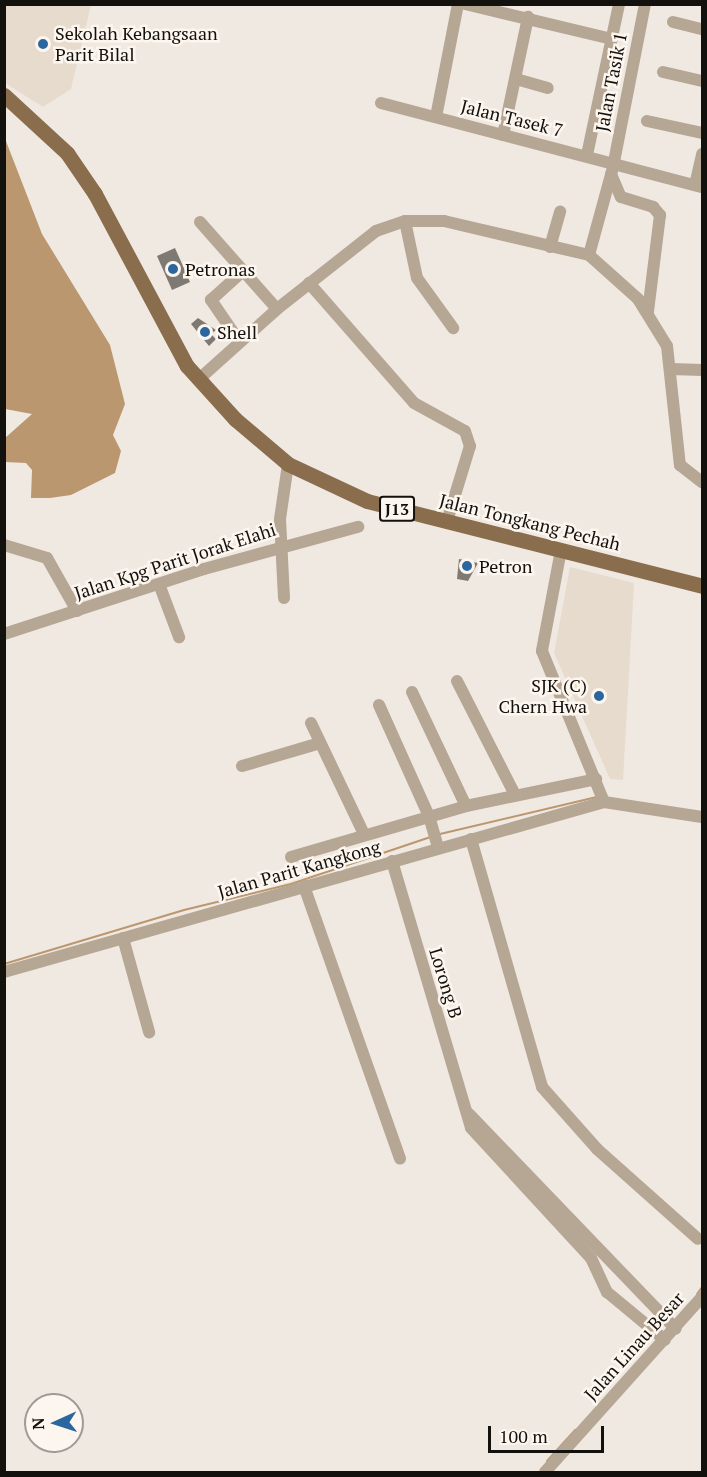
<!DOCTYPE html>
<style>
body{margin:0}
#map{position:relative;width:707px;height:1477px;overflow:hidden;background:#f0e9e2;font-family:"PT Serif",serif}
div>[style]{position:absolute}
.built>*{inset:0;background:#e7dbce}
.water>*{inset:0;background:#bb976f}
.stream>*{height:2px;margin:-1px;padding:0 1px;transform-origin:1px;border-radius:1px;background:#bb976f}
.building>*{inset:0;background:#7f7973}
.minor>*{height:12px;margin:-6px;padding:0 6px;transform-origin:6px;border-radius:6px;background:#b6a694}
.major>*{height:15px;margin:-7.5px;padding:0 7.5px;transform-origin:7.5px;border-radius:7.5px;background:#8a6d4c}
.dots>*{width:16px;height:16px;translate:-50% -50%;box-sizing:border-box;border:3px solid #fdf6ef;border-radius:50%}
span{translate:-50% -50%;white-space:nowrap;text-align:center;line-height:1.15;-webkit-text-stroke:5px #fdf6ef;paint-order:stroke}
.shield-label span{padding:2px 4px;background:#fdf6ef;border:2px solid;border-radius:4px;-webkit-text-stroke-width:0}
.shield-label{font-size:16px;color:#13110e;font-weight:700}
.poi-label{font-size:18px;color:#13110e}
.left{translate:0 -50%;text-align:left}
.right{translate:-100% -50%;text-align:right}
.street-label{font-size:18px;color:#13110e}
.frame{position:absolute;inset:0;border:6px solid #13110e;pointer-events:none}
.north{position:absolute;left:24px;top:1393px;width:60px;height:60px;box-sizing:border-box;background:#fdf6ef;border:2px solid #9f9a95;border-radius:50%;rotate:267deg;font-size:16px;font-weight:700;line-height:24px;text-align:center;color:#13110e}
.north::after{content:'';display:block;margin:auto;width:21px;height:27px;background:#2b679e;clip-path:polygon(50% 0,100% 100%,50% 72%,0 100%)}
.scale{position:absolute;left:488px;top:1426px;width:116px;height:27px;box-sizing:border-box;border:3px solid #13110e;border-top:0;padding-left:8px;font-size:18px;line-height:21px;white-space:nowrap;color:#13110e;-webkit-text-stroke:4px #fdf6ef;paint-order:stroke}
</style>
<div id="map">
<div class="built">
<div style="clip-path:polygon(5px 4px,91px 5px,71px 89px,43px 107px,5px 83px)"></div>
<div style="clip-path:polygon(570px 567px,634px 583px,623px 780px,610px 779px,554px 653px)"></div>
</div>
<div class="water">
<div style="clip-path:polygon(4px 136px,42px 234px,110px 345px,125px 404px,113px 435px,121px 451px,115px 473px,71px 495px,50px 498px,31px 498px,32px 470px,26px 463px,5px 462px,5px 438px,32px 414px,5px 409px)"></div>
</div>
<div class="stream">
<div style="left:440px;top:834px;width:161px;rotate:-13.3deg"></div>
<div style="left:4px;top:964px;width:188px;rotate:-16.7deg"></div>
<div style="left:184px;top:910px;width:110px;rotate:-13.7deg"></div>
<div style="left:291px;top:884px;width:148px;rotate:-18.6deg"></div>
<div style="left:697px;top:1294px;width:9px;rotate:-54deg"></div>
<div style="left:547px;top:1461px;width:42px;rotate:-47.9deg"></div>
</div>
<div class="building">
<div style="clip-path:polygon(175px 248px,190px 282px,172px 290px,157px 256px)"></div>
<div style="clip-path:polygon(198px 318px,216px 330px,211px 334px,216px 339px,209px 346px,191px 324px)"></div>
<div style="clip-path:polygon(459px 559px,478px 563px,468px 581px,457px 579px)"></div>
</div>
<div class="minor">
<div style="left:465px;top:4px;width:151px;rotate:13.4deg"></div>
<div style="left:673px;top:22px;width:30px;rotate:14deg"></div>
<div style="left:663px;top:72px;width:40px;rotate:13deg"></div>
<div style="left:516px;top:79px;width:33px;rotate:16deg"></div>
<div style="left:381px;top:103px;width:332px;rotate:14.7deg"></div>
<div style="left:436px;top:117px;width:115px;rotate:-79deg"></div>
<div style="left:647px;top:121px;width:56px;rotate:12.3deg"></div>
<div style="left:503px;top:135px;width:121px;rotate:-78deg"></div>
<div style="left:587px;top:155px;width:154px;rotate:-78deg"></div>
<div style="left:611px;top:174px;width:25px;rotate:67deg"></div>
<div style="left:621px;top:197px;width:34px;rotate:17deg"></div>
<div style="left:653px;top:207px;width:11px;rotate:49deg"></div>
<div style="left:660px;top:215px;width:97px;rotate:97.1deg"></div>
<div style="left:695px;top:185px;width:32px;rotate:-77deg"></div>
<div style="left:405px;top:221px;width:58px;rotate:78.1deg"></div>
<div style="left:417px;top:278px;width:62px;rotate:54.2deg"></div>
<div style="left:200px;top:222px;width:116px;rotate:48.5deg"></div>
<div style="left:550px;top:247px;width:37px;rotate:-74deg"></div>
<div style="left:589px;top:255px;width:91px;rotate:-74.7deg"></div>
<div style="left:613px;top:167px;width:166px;rotate:-78.9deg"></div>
<div style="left:309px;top:283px;width:159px;rotate:48.8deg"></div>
<div style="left:414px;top:403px;width:58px;rotate:28.8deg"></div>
<div style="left:465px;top:431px;width:16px;rotate:72deg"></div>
<div style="left:470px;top:446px;width:78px;rotate:107deg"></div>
<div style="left:239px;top:341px;width:50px;rotate:-124.3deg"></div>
<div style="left:211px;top:300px;width:43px;rotate:-42.2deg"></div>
<div style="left:671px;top:369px;width:31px;rotate:2deg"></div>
<div style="left:198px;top:380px;width:106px;rotate:-41.9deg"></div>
<div style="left:277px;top:309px;width:126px;rotate:-38.2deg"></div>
<div style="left:376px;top:231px;width:31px;rotate:-19deg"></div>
<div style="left:405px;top:221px;width:39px"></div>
<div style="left:444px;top:221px;width:149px;rotate:13.2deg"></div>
<div style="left:589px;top:255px;width:66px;rotate:41.9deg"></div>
<div style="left:638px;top:299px;width:55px;rotate:58.3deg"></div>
<div style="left:667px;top:346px;width:120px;rotate:83.8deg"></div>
<div style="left:680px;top:465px;width:28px;rotate:38deg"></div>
<div style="left:4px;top:545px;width:45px;rotate:16.8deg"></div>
<div style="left:47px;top:558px;width:61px;rotate:60.5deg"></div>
<div style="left:561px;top:550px;width:103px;rotate:100.7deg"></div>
<div style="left:542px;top:651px;width:163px;rotate:67.7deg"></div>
<div style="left:159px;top:584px;width:57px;rotate:69.3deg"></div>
<div style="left:284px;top:598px;width:79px;rotate:-92.9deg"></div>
<div style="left:280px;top:519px;width:56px;rotate:-81.7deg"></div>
<div style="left:4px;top:634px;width:210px;rotate:-18deg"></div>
<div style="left:204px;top:569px;width:160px;rotate:-15.3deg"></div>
<div style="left:457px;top:681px;width:128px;rotate:63deg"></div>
<div style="left:412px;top:692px;width:126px;rotate:64.7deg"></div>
<div style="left:379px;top:705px;width:122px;rotate:65.8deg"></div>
<div style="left:429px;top:816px;width:33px;rotate:74deg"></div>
<div style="left:311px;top:723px;width:123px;rotate:64.5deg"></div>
<div style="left:242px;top:766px;width:81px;rotate:-16.4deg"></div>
<div style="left:471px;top:839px;width:258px;rotate:74deg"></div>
<div style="left:542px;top:1087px;width:83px;rotate:48.4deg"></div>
<div style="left:597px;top:1149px;width:135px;rotate:41.7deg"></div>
<div style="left:291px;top:857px;width:182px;rotate:-16.2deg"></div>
<div style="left:466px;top:806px;width:133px;rotate:-11.7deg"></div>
<div style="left:392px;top:861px;width:278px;rotate:73.5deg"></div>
<div style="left:471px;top:1128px;width:177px;rotate:47.3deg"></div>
<div style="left:591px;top:1258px;width:38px;rotate:65deg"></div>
<div style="left:607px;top:1292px;width:75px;rotate:39.6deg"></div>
<div style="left:304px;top:886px;width:289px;rotate:70.6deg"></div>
<div style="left:123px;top:938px;width:98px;rotate:74.5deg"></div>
<div style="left:4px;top:972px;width:624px;rotate:-15.82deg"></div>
<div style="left:604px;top:802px;width:99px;rotate:8.7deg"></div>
<div style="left:469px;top:1114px;width:298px;rotate:46.1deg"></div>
<div style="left:545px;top:1472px;width:235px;rotate:-48.1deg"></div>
</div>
<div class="major">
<div style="left:4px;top:95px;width:86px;rotate:42.6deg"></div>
<div style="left:67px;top:153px;width:50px;rotate:55.7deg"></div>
<div style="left:95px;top:194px;width:195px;rotate:61.9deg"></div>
<div style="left:187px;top:366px;width:72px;rotate:47.8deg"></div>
<div style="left:235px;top:419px;width:70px;rotate:40.3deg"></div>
<div style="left:288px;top:464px;width:87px;rotate:25.1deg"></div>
<div style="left:367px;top:501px;width:346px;rotate:14.2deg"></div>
</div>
<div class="dots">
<div style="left:43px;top:44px;background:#2b679e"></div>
<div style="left:173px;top:269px;background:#2b679e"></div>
<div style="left:205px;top:332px;background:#2b679e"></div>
<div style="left:467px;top:566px;background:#2b679e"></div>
<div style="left:599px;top:696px;background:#2b679e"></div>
</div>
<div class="shield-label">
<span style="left:397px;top:509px">J13</span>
</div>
<div class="poi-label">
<span class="left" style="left:55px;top:44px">Sekolah Kebangsaan<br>Parit Bilal</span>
<span class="left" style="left:185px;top:269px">Petronas</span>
<span class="left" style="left:217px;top:332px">Shell</span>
<span class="left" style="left:479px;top:566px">Petron</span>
<span class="right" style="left:587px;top:696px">SJK (C)<br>Chern Hwa</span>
</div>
<div class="street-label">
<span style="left:611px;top:82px;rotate:-79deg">Jalan Tasik 1</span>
<span style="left:512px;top:118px;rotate:14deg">Jalan Tasek 7</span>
<span style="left:530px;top:522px;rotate:14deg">Jalan Tongkang Pechah</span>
<span style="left:175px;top:561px;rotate:-18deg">Jalan Kpg Parit Jorak Elahi</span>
<span style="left:299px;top:869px;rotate:-16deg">Jalan Parit Kangkong</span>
<span style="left:446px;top:983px;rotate:73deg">Lorong B</span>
<span style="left:634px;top:1346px;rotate:-48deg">Jalan Linau Besar</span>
</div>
<div class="frame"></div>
<div class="north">N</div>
<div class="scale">100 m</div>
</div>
